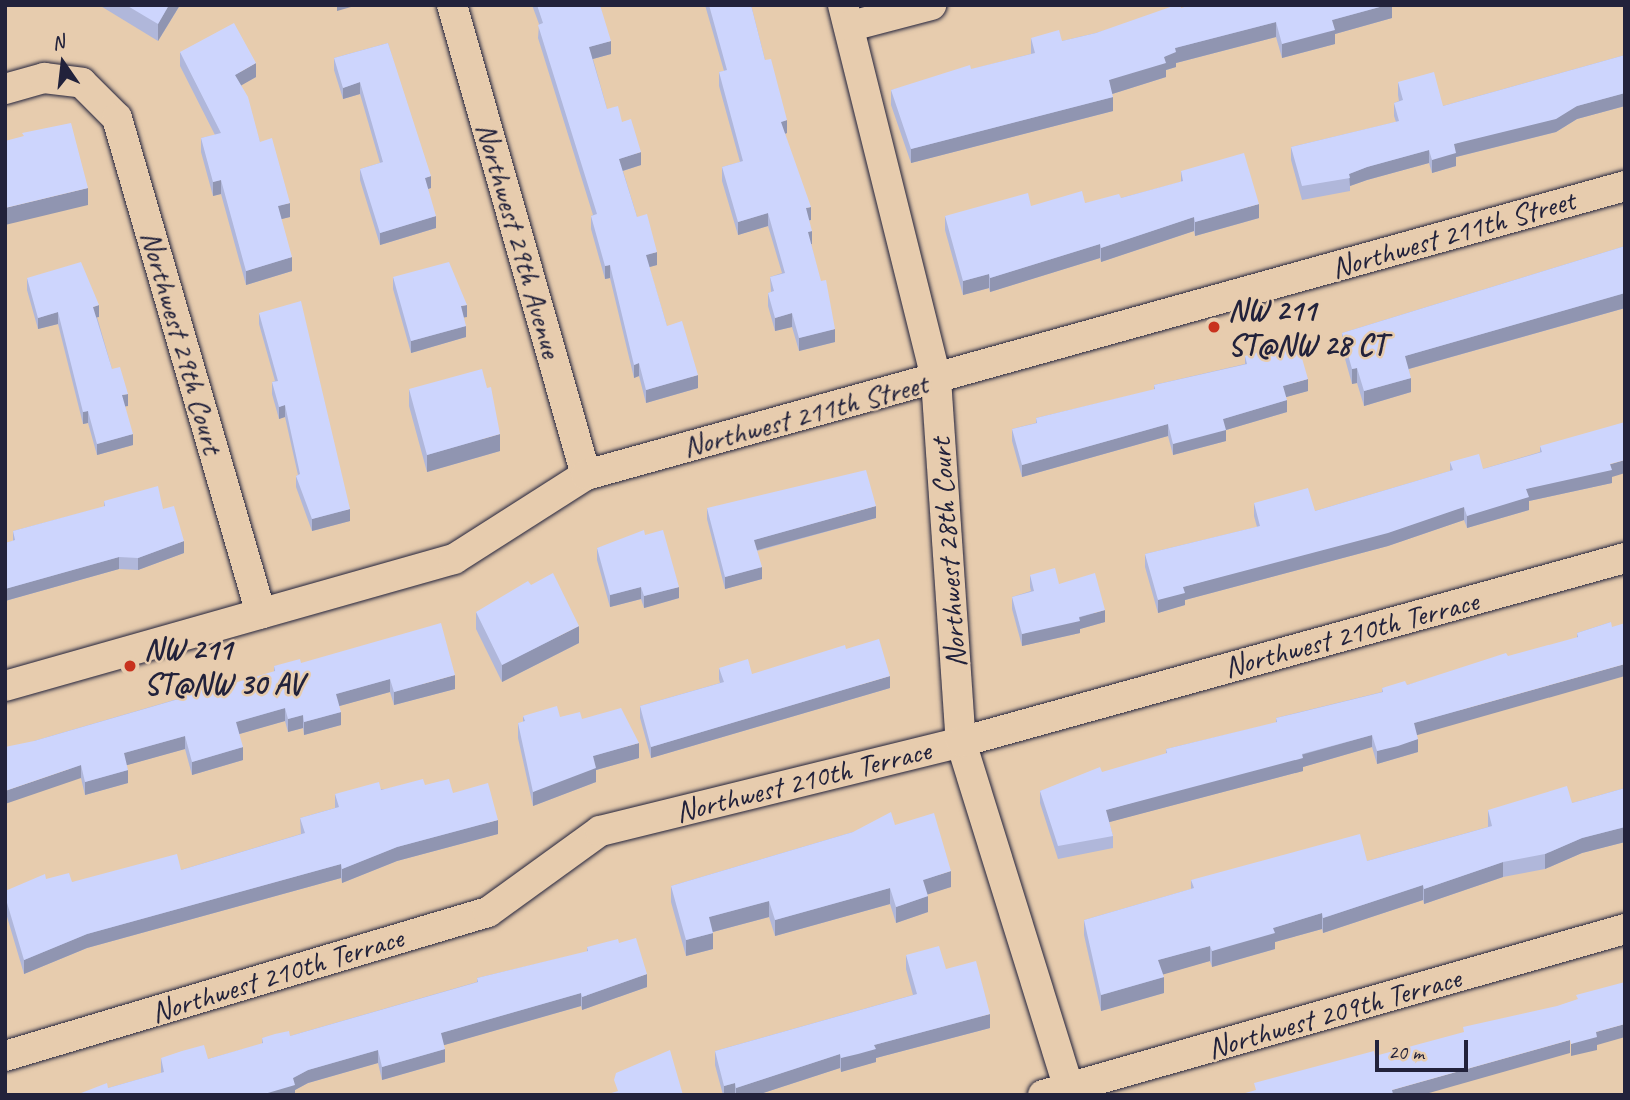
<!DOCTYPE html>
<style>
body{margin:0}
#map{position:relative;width:1630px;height:1100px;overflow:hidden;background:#e7ccae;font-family:Caveat,sans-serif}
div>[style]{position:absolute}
.roads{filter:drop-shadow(0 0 2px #22223b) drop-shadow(0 0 2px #22223b)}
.street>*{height:30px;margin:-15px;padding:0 15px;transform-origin:15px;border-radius:15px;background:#e7ccae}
.wall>*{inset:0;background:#b0b7da}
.shaded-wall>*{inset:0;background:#9095b1}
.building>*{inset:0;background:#cdd5fd}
.dots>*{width:19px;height:19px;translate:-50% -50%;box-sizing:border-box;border:4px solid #e7ccae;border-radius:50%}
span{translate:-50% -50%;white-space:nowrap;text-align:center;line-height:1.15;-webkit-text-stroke:5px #e7ccae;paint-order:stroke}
.street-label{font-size:30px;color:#22223b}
.poi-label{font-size:30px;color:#22223b;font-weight:700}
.left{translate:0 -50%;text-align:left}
.frame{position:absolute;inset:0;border:7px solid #22223b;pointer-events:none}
.north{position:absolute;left:28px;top:28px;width:70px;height:70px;-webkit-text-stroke:5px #e7ccae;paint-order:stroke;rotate:346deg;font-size:19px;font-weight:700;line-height:28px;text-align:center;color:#22223b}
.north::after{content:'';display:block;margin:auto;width:24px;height:32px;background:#22223b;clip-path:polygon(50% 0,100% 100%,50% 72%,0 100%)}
.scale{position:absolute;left:1375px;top:1040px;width:93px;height:32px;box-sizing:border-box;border:4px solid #22223b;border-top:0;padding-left:9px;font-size:21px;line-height:24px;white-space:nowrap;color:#22223b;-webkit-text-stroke:5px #e7ccae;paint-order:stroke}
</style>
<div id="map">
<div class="roads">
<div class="street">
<div style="left:452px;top:5px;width:489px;rotate:74.1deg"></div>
<div style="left:843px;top:5px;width:385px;rotate:76deg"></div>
<div style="left:936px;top:379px;width:364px;rotate:86.1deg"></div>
<div style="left:961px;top:742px;width:370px;rotate:72.7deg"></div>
<div style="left:851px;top:26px;width:83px;rotate:-14.7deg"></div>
<div style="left:5px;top:89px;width:41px;rotate:-15.8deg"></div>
<div style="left:44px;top:78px;width:38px;rotate:7deg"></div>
<div style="left:82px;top:83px;width:49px;rotate:45deg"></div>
<div style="left:117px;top:118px;width:516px;rotate:73.81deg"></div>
<div style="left:5px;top:686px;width:467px;rotate:-15.8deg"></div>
<div style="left:454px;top:559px;width:156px;rotate:-32.5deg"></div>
<div style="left:586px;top:475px;width:1078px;rotate:-15.54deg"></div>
<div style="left:5px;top:1056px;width:504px;rotate:-16.6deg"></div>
<div style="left:488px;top:912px;width:138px;rotate:-35.9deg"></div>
<div style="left:600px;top:831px;width:372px;rotate:-13.8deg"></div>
<div style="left:961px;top:742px;width:689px;rotate:-15.49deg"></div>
<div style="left:1043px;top:1095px;width:605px;rotate:-15.92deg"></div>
</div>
</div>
<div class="wall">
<div style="clip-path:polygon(99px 5px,180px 5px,158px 41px)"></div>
<div style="clip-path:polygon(532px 5px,600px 5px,611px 54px,593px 59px,607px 109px,622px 122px,641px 165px,623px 171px,637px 217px,657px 265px,649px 267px,667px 326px,698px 388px,646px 403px,639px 376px,634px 378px,610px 278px,605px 279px,591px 229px,591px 216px,593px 215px,538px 38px,539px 24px)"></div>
<div style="clip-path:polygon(705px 5px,751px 5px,765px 60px,787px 133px,785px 134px,811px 220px,809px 220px,812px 244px,811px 244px,835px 342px,799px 351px,792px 327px,775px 331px,768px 306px,768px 293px,771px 292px,770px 277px,782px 273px,768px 226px,738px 235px,722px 181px,722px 167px,740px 162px,719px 86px,719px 72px,724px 71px)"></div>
<div style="clip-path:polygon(1392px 5px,1392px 18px,1335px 34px,1335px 44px,1282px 58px,1276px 37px,1176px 63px,1176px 67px,1166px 70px,1166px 77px,1112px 94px,1113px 111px,911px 163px,891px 105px,891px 90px,1031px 54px,1031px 38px,1062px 41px,1096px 33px,1181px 8px)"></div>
<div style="clip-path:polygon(388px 43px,431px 188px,428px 189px,436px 228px,380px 245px,360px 180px,360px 169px,380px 163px,360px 94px,343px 99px,334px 70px,334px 58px)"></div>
<div style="clip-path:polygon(180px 52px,256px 77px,241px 85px,260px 142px,290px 217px,281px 219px,292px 271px,246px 285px,221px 194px,213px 196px,201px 152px,201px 138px,215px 135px,180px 66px)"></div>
<div style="clip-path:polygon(1625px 55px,1625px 106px,1577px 119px,1556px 132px,1456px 157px,1456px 166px,1432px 173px,1429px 163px,1367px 180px,1350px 186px,1350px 191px,1302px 200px,1291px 160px,1291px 147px,1396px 122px,1394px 116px,1394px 103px,1399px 101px,1398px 95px,1398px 82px,1443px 106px)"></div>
<div style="clip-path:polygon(1181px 171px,1259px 218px,1195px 236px,1194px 231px,1101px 262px,1100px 258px,990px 292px,989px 288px,963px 295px,945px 230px,945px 216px,1085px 203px,1121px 198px,1181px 182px)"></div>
<div style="clip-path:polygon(1625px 246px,1625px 308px,1409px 369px,1411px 392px,1364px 406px,1357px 383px,1352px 384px,1342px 348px,1342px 333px)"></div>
<div style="clip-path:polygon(393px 277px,467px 317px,464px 317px,466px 337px,411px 353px,393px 289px)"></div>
<div style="clip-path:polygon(27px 278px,99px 317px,97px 317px,112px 369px,128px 406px,125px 406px,133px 445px,97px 455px,88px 423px,83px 424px,58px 324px,38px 329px,27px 290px)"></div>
<div style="clip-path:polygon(259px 313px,350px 521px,312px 531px,296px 487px,296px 476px,298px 475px,285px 417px,279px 419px,272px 394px,272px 382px,275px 381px,259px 324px)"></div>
<div style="clip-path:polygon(1245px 356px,1308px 391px,1286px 397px,1287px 412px,1226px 430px,1226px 441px,1173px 455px,1168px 436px,1022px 477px,1012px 441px,1012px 429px,1036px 423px,1036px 418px,1154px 390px,1154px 385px,1245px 364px)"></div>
<div style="clip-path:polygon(409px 389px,500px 451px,427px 472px,409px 406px)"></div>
<div style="clip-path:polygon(1540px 446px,1612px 477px,1612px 483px,1529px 501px,1529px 510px,1467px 528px,1464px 520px,1388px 546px,1185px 600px,1185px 605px,1158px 613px,1145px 567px,1145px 554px,1257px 527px,1254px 516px,1254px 503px,1315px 511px,1450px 471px,1450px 462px,1483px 469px,1540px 452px)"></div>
<div style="clip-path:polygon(104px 501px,163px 509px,184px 553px,138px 570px,119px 569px,5px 601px,5px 543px,13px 541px,13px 531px,104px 507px)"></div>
<div style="clip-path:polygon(707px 508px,876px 518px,757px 551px,762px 579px,725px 589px,707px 519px)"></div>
<div style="clip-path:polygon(645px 535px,679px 598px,644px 608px,641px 599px,610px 607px,597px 560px,597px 548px)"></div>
<div style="clip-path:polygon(1030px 575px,1059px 584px,1105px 622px,1080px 629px,1080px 633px,1022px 646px,1012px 609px,1012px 597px,1031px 591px,1030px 587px)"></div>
<div style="clip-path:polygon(476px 612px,579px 643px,502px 682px,476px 629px)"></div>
<div style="clip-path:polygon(1611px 622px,1417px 735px,1418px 752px,1377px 764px,1372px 747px,1303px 767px,1303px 771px,1109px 822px,1113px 836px,1113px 848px,1058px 859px,1040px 803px,1040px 791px,1166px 754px,1166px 749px,1276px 723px,1276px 718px,1382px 692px,1382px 688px,1407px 685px,1577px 638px,1577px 633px)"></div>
<div style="clip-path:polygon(301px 663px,455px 689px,394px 705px,390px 692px,339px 706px,341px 725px,304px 735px,303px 728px,288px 732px,285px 721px,239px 734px,243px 760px,192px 775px,185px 749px,127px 765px,128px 783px,85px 795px,81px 778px,34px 741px,181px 698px,181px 694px,217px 688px,274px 672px,274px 666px)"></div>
<div style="clip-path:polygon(719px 668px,752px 674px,890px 688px,651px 758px,640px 718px,640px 706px,720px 683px,719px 679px)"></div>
<div style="clip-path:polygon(523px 716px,560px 717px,582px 719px,639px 758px,596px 770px,596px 782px,533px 806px,518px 738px,518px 723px,523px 722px)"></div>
<div style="clip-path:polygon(425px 785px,453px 793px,498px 834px,397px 861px,342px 883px,341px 878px,87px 948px,24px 974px,5px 910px,5px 891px,46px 879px,72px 882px,181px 870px,301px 834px,300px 818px,335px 808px,335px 794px)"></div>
<div style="clip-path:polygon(1625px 788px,1625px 842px,1582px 853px,1545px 869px,1503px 877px,1424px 904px,1423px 900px,1323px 933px,1322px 929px,1275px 942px,1275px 949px,1212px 967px,1210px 961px,1163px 974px,1164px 993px,1101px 1011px,1084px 935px,1084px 920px,1191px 889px,1191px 880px,1367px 861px,1488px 827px,1488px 810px,1572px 803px)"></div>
<div style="clip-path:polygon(895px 825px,951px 887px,927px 894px,928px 912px,896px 923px,890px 904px,775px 936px,769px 917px,713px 932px,713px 949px,686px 956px,671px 902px,671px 886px,853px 832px)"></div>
<div style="clip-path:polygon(619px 943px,647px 987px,582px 1010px,581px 1006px,444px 1045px,445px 1062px,382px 1080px,378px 1063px,308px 1083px,295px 1090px,295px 1095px,108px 1088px,161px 1073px,161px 1058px,208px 1059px,262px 1044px,262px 1038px,290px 1036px,477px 982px,477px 978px,587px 952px,587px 947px)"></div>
<div style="clip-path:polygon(906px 955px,946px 969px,990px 1028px,876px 1058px,876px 1062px,858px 1067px,841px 1072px,840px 1068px,757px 1095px,723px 1095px,715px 1065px,715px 1051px,913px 995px,906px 969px)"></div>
</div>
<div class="shaded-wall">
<div style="clip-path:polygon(169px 5px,180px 5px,158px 41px,158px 24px)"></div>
<div style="clip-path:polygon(337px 5px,358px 5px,337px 11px)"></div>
<div style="clip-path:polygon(1387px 5px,1392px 5px,1392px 18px,1335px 34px,1335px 44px,1282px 58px,1282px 44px,1332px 20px)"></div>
<div style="clip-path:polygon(1276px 22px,1276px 37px,1176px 63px,1176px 67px,1166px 70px,1166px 77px,1109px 95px,1109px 80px,1164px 57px,1175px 48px)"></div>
<div style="clip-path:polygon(611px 41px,611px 54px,589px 60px,589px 47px)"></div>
<div style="clip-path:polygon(256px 63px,256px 77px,235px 89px,235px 75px)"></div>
<div style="clip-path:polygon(360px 82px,360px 94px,343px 99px,343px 88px)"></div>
<div style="clip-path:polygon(1625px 93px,1625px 106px,1577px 119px,1556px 132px,1456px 157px,1456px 166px,1432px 173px,1432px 160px,1454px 144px,1577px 106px)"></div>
<div style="clip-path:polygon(1113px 97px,1113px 111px,911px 163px,911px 149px)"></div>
<div style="clip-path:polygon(787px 120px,787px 133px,781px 135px,781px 122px)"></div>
<div style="clip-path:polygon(1429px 150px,1429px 163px,1367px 180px,1350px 186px,1349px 174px,1367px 167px)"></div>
<div style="clip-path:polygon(641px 152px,641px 165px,619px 172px,619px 159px)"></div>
<div style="clip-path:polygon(431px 176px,431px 188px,425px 190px,425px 178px)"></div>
<div style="clip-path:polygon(221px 180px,221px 194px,213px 196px,213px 182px)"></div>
<div style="clip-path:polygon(88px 188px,88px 205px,5px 225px,5px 208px)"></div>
<div style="clip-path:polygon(290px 203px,290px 217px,278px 220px,278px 206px)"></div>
<div style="clip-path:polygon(1259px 204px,1259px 218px,1195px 236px,1195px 222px)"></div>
<div style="clip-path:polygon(811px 207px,811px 220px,806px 221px,806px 208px)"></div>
<div style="clip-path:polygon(768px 213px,768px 226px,738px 235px,738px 222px)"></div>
<div style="clip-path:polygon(436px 216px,436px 228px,380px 245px,380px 233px)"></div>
<div style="clip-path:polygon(1194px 217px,1194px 231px,1101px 262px,1101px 248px)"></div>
<div style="clip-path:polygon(812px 231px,812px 244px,808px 245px,808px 232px)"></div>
<div style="clip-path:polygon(1100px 244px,1100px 258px,990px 292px,990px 278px)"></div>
<div style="clip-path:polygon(657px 252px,657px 265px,646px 268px,646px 255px)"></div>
<div style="clip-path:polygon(292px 257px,292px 271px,246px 285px,246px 271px)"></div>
<div style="clip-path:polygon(610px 265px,610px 278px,605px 279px,605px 266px)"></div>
<div style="clip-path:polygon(989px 274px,989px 288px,963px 295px,963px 281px)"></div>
<div style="clip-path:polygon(1625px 293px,1625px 308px,1405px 370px,1405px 356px)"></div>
<div style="clip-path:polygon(99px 305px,99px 317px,93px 318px,93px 307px)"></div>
<div style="clip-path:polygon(467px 305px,467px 317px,461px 318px,461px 306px)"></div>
<div style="clip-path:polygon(58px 312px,58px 324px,38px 329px,38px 318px)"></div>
<div style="clip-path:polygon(792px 313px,792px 327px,775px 331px,775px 318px)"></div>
<div style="clip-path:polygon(466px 326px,466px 337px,411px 353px,411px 341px)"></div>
<div style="clip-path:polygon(835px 329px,835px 342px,799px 351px,799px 338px)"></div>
<div style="clip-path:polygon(639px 363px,639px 376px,634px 378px,634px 365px)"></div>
<div style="clip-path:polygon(1357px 368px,1357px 383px,1352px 384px,1352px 369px)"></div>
<div style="clip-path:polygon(698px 375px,698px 388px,646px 403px,646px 390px)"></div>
<div style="clip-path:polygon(1411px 378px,1411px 392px,1364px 406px,1364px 391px)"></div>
<div style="clip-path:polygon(1308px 379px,1308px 391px,1283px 398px,1283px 386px)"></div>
<div style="clip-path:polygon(128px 394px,128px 406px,122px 407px,122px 395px)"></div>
<div style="clip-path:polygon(1287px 400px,1287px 412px,1226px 430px,1226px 441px,1173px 455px,1173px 444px,1223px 419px)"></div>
<div style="clip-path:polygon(285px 405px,285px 417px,279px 419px,279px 407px)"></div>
<div style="clip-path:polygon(88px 411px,88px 423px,83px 424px,83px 412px)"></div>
<div style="clip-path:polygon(1168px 424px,1168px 436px,1022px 477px,1022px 465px)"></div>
<div style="clip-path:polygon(133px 434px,133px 445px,97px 455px,97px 444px)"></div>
<div style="clip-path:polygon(500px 434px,500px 451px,427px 472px,427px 455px)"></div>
<div style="clip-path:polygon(1625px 460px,1625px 473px,1612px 477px,1612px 483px,1529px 501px,1529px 510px,1467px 528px,1467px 516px,1526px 489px)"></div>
<div style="clip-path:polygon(876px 506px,876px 518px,754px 551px,754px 540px)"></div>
<div style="clip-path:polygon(1464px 507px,1464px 520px,1388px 546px,1185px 600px,1185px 605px,1158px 613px,1158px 600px,1183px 587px)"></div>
<div style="clip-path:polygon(350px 509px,350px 521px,312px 531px,312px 519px)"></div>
<div style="clip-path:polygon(184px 541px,184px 553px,138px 570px,138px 558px)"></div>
<div style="clip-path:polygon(119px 557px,119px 569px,5px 601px,5px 589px)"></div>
<div style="clip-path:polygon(762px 567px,762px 579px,725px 589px,725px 577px)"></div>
<div style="clip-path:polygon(641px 587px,641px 599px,610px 607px,610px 595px)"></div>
<div style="clip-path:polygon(679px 587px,679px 598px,644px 608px,644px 596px)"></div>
<div style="clip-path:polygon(1105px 610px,1105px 622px,1080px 629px,1080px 633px,1022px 646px,1022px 634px)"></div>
<div style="clip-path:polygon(579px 626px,579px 643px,502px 682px,502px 665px)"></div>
<div style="clip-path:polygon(1625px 664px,1625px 676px,1414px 736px,1414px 723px)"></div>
<div style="clip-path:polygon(455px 675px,455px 689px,394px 705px,394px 692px)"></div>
<div style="clip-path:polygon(890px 676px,890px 688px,651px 758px,651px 747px)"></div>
<div style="clip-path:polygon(390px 679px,390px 692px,336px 707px,336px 694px)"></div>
<div style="clip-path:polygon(285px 708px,285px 721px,236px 735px,236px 722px)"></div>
<div style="clip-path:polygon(341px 712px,341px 725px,304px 735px,304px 722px)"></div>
<div style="clip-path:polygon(303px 715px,303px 728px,288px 732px,288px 719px)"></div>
<div style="clip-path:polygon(1372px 735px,1372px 747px,1303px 767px,1303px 771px,1106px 823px,1106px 810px)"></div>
<div style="clip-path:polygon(185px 736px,185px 749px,124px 766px,124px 753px)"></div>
<div style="clip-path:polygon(1418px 739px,1418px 752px,1377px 764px,1377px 751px)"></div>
<div style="clip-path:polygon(639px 743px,639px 758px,596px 770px,596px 782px,533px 806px,533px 792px,593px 756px)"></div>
<div style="clip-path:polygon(243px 747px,243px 760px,192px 775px,192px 762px)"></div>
<div style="clip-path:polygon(81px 765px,81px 778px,5px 804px,5px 791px)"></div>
<div style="clip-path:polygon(128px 770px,128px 783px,85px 795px,85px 782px)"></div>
<div style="clip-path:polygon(498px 820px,498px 834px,397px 861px,342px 883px,342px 869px,397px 847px)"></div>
<div style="clip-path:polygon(1625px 827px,1625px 842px,1582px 853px,1545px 869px,1545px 854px,1582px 838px)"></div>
<div style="clip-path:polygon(1503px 862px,1503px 877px,1424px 904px,1424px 889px)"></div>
<div style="clip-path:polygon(341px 864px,341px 878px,87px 948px,24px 974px,24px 960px,87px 934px)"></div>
<div style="clip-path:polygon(951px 871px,951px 887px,923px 896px,923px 880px)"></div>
<div style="clip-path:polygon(1423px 885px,1423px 900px,1323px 933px,1323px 918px)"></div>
<div style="clip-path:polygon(890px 888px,890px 904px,775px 936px,775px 920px)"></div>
<div style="clip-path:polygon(928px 896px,928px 912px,896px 923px,896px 907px)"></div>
<div style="clip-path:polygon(769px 901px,769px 917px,709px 933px,709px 917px)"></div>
<div style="clip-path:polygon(1322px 913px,1322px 929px,1275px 942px,1275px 949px,1212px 967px,1212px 951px,1273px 928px)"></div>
<div style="clip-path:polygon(713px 933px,713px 949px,686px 956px,686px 940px)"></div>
<div style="clip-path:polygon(1210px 946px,1210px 961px,1158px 976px,1158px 960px)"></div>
<div style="clip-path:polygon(647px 974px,647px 987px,582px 1010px,582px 997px)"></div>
<div style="clip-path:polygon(1164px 977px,1164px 993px,1101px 1011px,1101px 995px)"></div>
<div style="clip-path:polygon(581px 993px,581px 1006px,441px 1046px,441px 1033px)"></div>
<div style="clip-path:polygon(990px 1014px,990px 1028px,876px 1058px,876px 1062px,841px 1072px,841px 1058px,874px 1045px)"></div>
<div style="clip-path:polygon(1625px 1024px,1625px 1037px,1597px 1045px,1597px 1050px,1571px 1056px,1571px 1044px,1596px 1032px)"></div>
<div style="clip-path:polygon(1570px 1040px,1570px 1053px,1422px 1095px,1391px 1095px,1392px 1090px)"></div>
<div style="clip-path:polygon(445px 1049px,445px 1062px,382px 1080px,382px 1067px)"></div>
<div style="clip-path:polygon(378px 1050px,378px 1063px,308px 1083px,295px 1090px,295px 1095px,261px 1095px,308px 1070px)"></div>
<div style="clip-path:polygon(840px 1054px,840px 1068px,757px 1095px,736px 1095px,736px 1088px)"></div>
<div style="clip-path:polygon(735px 1083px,735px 1095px,724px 1095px,724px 1086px)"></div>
</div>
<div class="building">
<div style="clip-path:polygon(126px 5px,169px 5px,158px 24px)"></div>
<div style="clip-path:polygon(537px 5px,600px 5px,611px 41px,589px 47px,607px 109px,618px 106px,622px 122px,631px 119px,641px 152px,619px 159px,637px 217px,647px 214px,657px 252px,646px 255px,667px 326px,682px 321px,698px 375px,646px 390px,639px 363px,634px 365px,610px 265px,605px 266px,591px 216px,597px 214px,538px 25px,543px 23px)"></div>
<div style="clip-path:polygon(709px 5px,751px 5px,765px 60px,771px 59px,787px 120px,781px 122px,811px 207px,806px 208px,812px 231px,808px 232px,821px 281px,826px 280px,835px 329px,799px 338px,792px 313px,775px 318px,768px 293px,774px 291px,770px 277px,785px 273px,768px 213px,738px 222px,722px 167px,743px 161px,719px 72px,727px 70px)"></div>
<div style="clip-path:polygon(1176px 5px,1181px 5px,1181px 8px,1191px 5px,1387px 5px,1332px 20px,1335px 30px,1282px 44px,1276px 22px,1175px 48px,1176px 52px,1164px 57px,1166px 63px,1109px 80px,1113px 97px,911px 149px,891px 90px,970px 65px,971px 69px,1035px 53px,1031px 38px,1059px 30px,1062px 41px,1096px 33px)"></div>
<div style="clip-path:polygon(234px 23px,256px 63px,235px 75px,248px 97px,260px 142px,272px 138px,290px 203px,278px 206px,292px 257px,246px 271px,221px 180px,213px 182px,201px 138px,221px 133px,180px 52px)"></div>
<div style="clip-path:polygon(388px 43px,431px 176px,425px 178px,436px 216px,380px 233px,360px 169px,383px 162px,360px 82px,343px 88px,334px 58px)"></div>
<div style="clip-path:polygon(1625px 55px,1625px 93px,1577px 106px,1556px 119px,1454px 144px,1456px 153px,1432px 160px,1429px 150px,1367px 167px,1349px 174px,1350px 178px,1302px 186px,1291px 147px,1399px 121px,1394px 103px,1403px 100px,1398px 82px,1434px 72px,1443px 106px)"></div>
<div style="clip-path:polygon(71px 123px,88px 188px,5px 208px,5px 146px,6px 146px,5px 141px,24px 136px,22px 133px)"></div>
<div style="clip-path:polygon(1244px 153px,1259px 204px,1195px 222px,1194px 217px,1101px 248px,1100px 244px,990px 278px,989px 274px,963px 281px,945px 216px,1028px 193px,1031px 206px,1082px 191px,1085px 203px,1119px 194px,1121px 198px,1183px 181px,1181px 171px)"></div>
<div style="clip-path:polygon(1625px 246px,1625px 293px,1405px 356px,1411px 378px,1364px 391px,1357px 368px,1352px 369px,1342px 333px)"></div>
<div style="clip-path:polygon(81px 262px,99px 305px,93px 307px,112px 369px,120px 367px,128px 394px,122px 395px,133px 434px,97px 444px,88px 411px,83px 412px,58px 312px,38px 318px,27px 278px)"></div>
<div style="clip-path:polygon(449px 262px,467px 305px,461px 306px,466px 326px,411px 341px,393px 277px)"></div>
<div style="clip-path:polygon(301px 301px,350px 509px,312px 519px,296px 476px,300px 474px,285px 405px,279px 407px,272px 382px,278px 381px,259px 313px)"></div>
<div style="clip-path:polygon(1297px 341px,1308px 379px,1283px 386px,1287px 400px,1223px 419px,1226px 430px,1173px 444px,1168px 424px,1022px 465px,1012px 429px,1037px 423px,1036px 418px,1155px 389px,1154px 385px,1247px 364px,1245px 356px)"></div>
<div style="clip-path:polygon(482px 369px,487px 388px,491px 387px,500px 434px,427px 455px,409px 389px)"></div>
<div style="clip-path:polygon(1625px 422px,1625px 460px,1610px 464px,1612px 470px,1526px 489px,1529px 497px,1467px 516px,1464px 507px,1388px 533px,1183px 587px,1185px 593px,1158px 600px,1145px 554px,1260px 526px,1254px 503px,1308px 488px,1315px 511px,1453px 470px,1450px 462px,1479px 454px,1483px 469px,1542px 452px,1540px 446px)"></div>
<div style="clip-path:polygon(866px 470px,876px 506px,754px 540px,762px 567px,725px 577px,707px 508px)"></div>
<div style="clip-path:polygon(158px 486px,163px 509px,174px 506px,184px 541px,138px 558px,119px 557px,5px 589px,5px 543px,15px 540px,13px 531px,105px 506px,104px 501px)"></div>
<div style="clip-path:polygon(644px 530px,645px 535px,663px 530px,679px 587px,644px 596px,641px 587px,610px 595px,597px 548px)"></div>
<div style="clip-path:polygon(1055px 568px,1059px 584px,1095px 573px,1105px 610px,1079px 617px,1080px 621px,1022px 634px,1012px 597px,1034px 591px,1030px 575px)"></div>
<div style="clip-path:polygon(553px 573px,579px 626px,502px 665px,476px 612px,528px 581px,531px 585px)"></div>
<div style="clip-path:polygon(1611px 622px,1612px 627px,1625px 623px,1625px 664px,1414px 723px,1418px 739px,1398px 746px,1377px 751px,1372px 735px,1302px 754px,1303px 758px,1106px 810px,1113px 836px,1058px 846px,1040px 791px,1100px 767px,1102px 772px,1167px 753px,1166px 749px,1277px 722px,1276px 718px,1383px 692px,1382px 688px,1405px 681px,1407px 685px,1506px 653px,1508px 656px,1578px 637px,1577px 633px)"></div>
<div style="clip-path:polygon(441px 623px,455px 675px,394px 692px,390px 679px,336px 694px,341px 712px,304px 722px,303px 715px,288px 719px,285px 708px,236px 722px,243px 747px,192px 762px,185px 736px,124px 753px,128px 770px,85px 782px,81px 765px,5px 791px,5px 747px,34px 741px,182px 698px,181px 694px,216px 684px,217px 688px,275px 671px,274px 666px,300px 659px,301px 663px)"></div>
<div style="clip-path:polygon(879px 639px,890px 676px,651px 747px,640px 706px,724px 682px,719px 668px,748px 659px,752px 674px,845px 645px,846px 649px)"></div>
<div style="clip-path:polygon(557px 706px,560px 717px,580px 712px,582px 719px,621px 708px,639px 743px,593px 756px,596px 768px,533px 792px,518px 723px,525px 721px,523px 716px)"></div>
<div style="clip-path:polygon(423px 779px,425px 785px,449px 779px,453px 793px,488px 783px,498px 820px,397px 847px,342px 869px,341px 864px,87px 934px,24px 960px,5px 896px,5px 891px,45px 874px,46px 879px,69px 873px,72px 882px,177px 854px,181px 870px,305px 833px,300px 818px,339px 807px,335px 794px,379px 782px,381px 790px)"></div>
<div style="clip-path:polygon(1567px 786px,1572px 803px,1625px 788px,1625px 827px,1582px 838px,1545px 854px,1503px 862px,1424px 889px,1423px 885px,1323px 918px,1322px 913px,1273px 928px,1275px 933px,1212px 951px,1210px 946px,1158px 960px,1164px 977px,1101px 995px,1084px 920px,1194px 888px,1191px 880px,1360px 834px,1367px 861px,1492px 826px,1488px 810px)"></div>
<div style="clip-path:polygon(891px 812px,895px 825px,934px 813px,951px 871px,923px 880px,928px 896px,896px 907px,890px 888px,775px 920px,769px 901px,709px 917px,713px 933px,686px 940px,671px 886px,853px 832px)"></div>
<div style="clip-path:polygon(636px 938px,647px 974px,582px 997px,581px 993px,441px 1033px,445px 1049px,382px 1067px,378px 1050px,308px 1070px,293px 1078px,295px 1085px,261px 1095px,76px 1095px,107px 1083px,108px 1088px,164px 1072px,161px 1058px,182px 1051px,204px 1045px,208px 1059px,263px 1043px,262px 1038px,275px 1034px,289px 1031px,290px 1036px,478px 982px,477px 978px,588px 951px,587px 947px,618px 939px,619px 943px)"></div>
<div style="clip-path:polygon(939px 946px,946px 969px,976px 961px,990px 1014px,874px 1045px,876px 1049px,858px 1054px,841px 1058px,840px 1054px,736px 1088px,735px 1083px,724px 1086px,715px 1051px,917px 994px,906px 955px)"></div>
<div style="clip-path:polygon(1625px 982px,1625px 1024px,1596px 1032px,1597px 1037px,1571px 1044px,1570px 1040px,1392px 1090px,1393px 1094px,1391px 1095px,1238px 1095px,1256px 1090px,1254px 1083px,1374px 1051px,1375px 1056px,1464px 1032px,1463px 1027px,1557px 1006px,1578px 999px,1576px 995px)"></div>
<div style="clip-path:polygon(670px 1050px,683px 1095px,605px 1095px,618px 1091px,614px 1080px,616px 1073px)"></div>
</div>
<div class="dots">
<div style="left:1214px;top:327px;background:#c8321e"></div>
<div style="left:130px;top:666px;background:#c8321e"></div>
</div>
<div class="street-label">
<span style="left:1453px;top:234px;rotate:-16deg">Northwest 211th Street</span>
<span style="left:519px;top:240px;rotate:74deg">Northwest 29th Avenue</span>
<span style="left:182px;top:342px;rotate:74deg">Northwest 29th Court</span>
<span style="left:805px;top:415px;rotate:-15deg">Northwest 211th Street</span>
<span style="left:948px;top:553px;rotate:-94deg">Northwest 28th Court</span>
<span style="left:1351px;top:634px;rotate:-15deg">Northwest 210th Terrace</span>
<span style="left:803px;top:781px;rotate:-14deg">Northwest 210th Terrace</span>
<span style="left:277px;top:975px;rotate:-17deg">Northwest 210th Terrace</span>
<span style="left:1334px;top:1013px;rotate:-16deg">Northwest 209th Terrace</span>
</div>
<div class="poi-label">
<span class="left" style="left:1228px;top:327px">NW 211<br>ST@NW 28 CT</span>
<span class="left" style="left:144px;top:666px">NW 211<br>ST@NW 30 AV</span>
</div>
<div class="frame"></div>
<div class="north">N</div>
<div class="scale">20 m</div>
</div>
